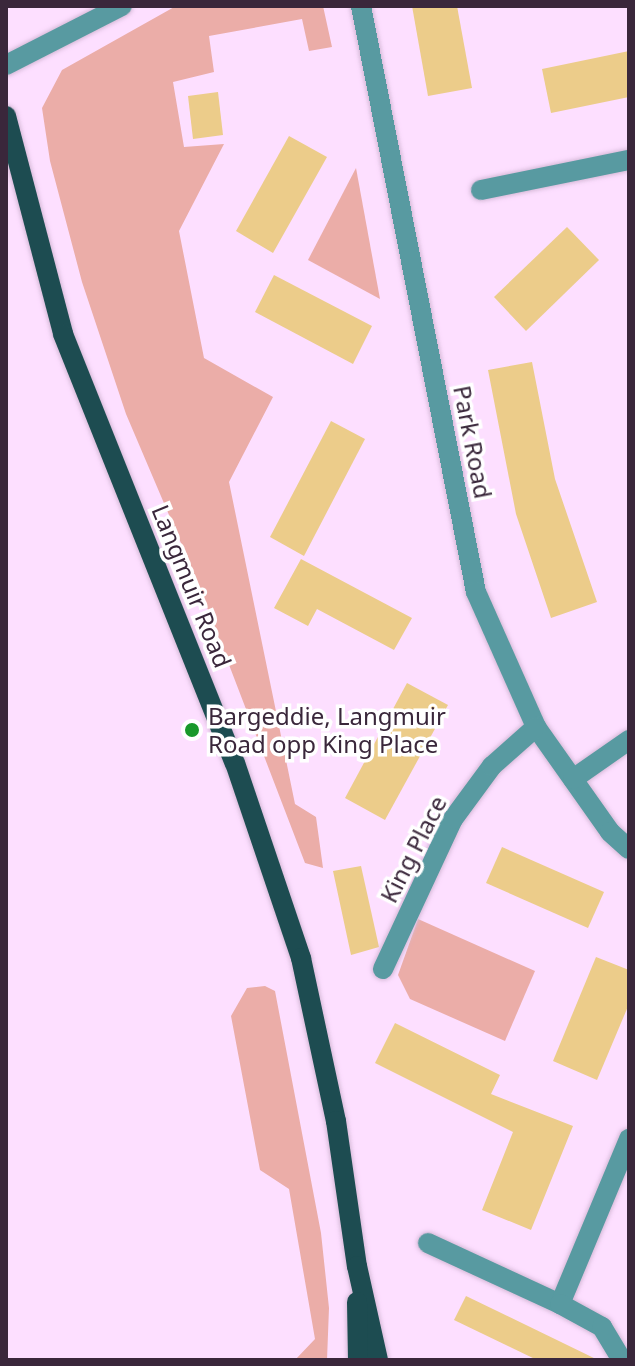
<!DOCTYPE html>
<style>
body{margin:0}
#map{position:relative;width:635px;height:1366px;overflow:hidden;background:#fddfff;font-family:"Noto Sans",sans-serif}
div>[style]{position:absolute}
.green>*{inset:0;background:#ebada8}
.building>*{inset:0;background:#eccc8a}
.roads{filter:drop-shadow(0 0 2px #d6bad8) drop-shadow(0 0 2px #d6bad8)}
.minor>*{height:20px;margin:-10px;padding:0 10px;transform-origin:10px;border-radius:10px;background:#589aa1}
.major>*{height:20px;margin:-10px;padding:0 10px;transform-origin:10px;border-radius:10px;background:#1d4c51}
.dots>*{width:22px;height:22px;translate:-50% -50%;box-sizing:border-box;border:4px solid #fff;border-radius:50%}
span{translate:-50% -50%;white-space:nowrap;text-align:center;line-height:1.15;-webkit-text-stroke:7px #fff;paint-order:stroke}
.street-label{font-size:24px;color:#3a273b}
.poi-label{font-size:24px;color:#3a273b}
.left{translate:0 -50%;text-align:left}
.frame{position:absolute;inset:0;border:8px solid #3a273b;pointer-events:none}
</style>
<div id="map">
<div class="green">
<div style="clip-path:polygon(176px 6px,323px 6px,332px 47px,309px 51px,302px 19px,209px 36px,214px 72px,173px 82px,184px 147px,224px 144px,179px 231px,204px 358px,273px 397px,229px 482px,295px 804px,316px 817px,323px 868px,305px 863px,195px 576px,126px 414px,82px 282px,50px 161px,42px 108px,62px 70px)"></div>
<div style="clip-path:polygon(356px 168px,380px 299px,308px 260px)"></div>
<div style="clip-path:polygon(418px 919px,535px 971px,505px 1041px,410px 999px,398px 975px)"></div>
<div style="clip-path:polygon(265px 986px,275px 991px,321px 1233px,329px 1308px,327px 1360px,295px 1360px,315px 1339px,289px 1189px,260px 1170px,231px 1016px,247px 988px)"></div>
</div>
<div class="building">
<div style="clip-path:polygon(412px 6px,457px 6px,472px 88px,428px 96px)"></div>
<div style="clip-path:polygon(629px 51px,629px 97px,551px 113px,542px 69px)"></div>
<div style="clip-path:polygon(218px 92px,223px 135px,193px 139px,188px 96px)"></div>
<div style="clip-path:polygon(289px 136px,327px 157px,273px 253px,236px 231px)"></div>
<div style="clip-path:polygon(567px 227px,599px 260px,526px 331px,494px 297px)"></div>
<div style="clip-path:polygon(274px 275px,372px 326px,353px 364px,255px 312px)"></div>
<div style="clip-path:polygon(532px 362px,555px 479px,597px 602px,551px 618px,516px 514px,488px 370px)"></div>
<div style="clip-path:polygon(331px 421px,365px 439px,304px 556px,270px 537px)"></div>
<div style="clip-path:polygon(301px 559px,412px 618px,394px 650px,317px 609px,308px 626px,274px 608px)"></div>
<div style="clip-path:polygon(407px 683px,448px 705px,385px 820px,345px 798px)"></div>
<div style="clip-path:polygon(502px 847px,604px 892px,588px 928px,486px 883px)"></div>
<div style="clip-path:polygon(361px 866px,379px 947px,351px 955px,333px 871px)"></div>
<div style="clip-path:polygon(596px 957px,629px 970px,629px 1004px,597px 1080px,553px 1061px)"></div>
<div style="clip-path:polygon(395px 1023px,500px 1075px,491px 1094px,573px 1126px,531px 1230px,482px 1210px,513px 1132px,375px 1063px)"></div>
<div style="clip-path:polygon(466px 1296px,598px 1360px,537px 1360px,454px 1320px)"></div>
</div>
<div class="roads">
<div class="minor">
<div style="left:361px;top:6px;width:597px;rotate:78.9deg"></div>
<div style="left:476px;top:592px;width:148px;rotate:66deg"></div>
<div style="left:536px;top:727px;width:128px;rotate:54.8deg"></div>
<div style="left:610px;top:832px;width:25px;rotate:42deg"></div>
<div style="left:6px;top:65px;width:130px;rotate:-27deg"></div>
<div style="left:481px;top:190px;width:151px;rotate:-11.5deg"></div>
<div style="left:573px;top:779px;width:68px;rotate:-34.9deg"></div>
<div style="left:383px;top:969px;width:166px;rotate:-65deg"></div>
<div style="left:453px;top:819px;width:66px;rotate:-53.7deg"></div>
<div style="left:492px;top:766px;width:59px;rotate:-41.6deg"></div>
<div style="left:428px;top:1243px;width:145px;rotate:24.8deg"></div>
<div style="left:560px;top:1304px;width:179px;rotate:-67.3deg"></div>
<div style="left:560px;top:1304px;width:48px;rotate:28.7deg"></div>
<div style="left:602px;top:1327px;width:39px;rotate:59deg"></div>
</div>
<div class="major">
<div style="left:6px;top:116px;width:225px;rotate:75.3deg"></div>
<div style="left:63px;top:334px;width:462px;rotate:68.2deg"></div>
<div style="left:235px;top:763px;width:206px;rotate:71.3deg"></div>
<div style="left:301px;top:958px;width:167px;rotate:77.9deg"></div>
<div style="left:336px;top:1121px;width:147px;rotate:81.8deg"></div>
<div style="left:357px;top:1266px;width:96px;rotate:77.4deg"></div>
<div style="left:357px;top:1302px;width:58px;rotate:89deg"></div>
</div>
</div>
<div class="dots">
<div style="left:192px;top:730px;background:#19982b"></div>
</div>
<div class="street-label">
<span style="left:473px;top:442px;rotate:79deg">Park Road</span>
<span style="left:192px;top:586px;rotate:68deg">Langmuir Road</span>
<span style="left:413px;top:849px;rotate:-63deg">King Place</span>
</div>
<div class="poi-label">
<span class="left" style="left:208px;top:730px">Bargeddie, Langmuir<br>Road opp King Place</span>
</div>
<div class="frame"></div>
</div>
